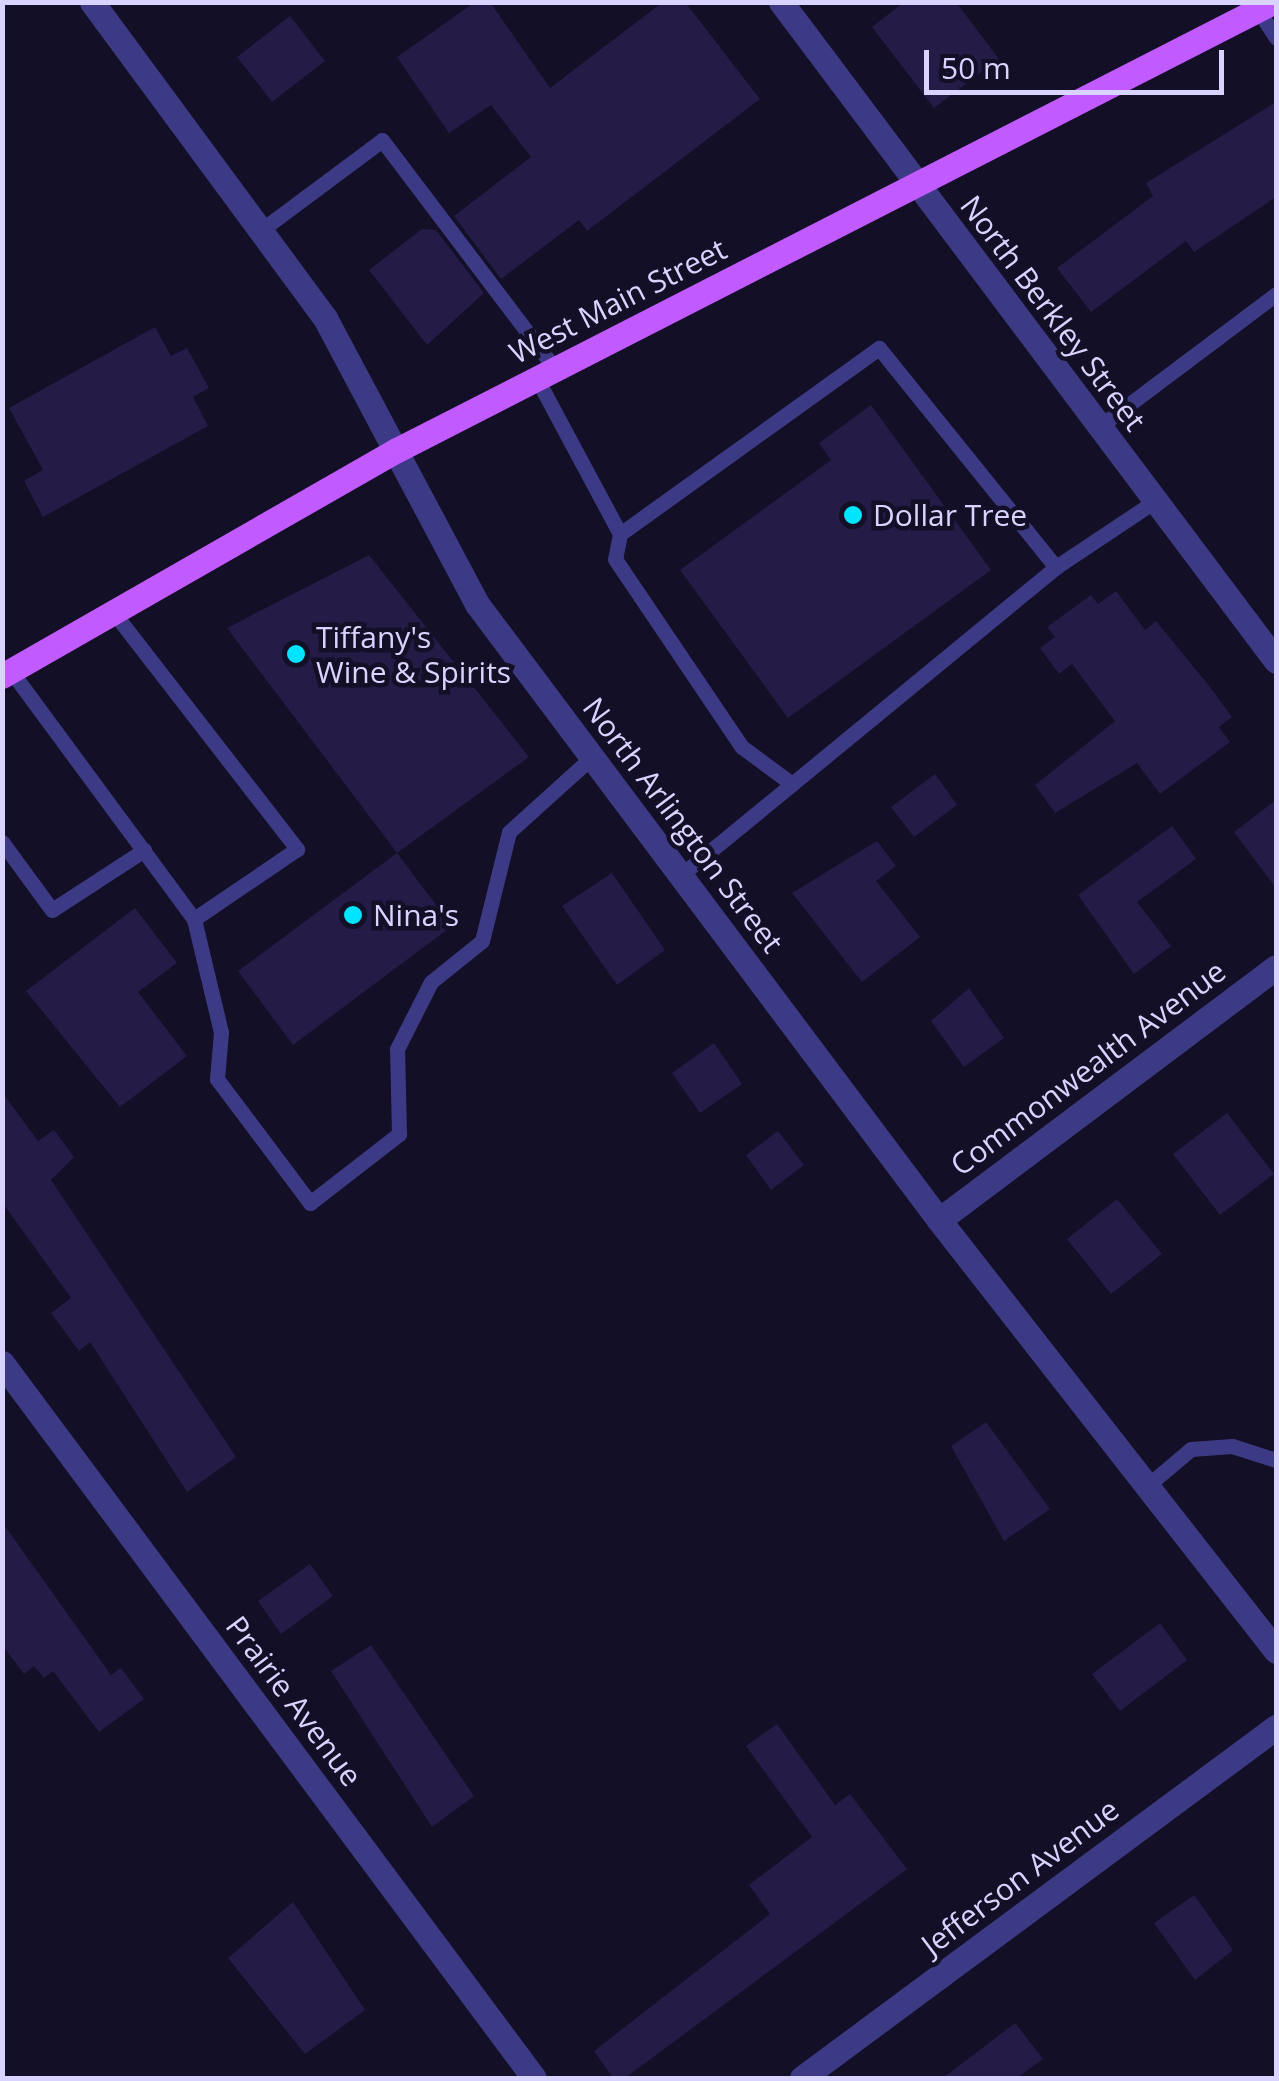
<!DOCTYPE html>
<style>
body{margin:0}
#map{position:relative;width:1279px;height:2081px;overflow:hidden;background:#130f26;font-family:"Open Sans",sans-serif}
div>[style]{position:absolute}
.building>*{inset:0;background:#241b47}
.lane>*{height:15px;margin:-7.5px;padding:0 7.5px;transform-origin:7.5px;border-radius:7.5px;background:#3d3a85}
.street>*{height:25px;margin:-12.5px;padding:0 12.5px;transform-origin:12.5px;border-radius:12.5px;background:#3d3a85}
.primary>*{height:25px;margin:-12.5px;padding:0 12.5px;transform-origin:12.5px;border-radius:12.5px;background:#c25bff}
.dots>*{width:28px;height:28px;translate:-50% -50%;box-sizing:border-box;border:5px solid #130f26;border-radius:50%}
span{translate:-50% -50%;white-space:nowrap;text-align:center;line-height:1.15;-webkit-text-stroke:9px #130f26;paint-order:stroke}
.street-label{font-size:30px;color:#d9d4ff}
.poi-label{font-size:30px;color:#d9d4ff}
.left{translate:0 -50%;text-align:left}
.frame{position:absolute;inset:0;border:5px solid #d9d4ff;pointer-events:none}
.scale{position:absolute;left:924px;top:50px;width:300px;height:45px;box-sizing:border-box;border:5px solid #d9d4ff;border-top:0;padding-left:12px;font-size:30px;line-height:35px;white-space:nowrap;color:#d9d4ff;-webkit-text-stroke:8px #130f26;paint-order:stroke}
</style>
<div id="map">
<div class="building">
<div style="clip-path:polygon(475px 2px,490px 2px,550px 88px,663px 2px,685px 2px,760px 99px,587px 231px,579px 220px,501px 279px,454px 216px,531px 157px,491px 105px,449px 133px,397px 57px)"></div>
<div style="clip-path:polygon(904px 2px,956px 2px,999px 59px,934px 108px,872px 27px)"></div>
<div style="clip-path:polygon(290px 16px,325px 61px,272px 102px,237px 57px)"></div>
<div style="clip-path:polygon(1276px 102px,1276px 197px,1194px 252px,1186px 241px,1091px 312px,1057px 268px,1153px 196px,1146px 183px)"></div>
<div style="clip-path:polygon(422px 229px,436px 230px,484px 293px,427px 345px,369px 270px)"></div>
<div style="clip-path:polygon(155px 327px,171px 356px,187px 348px,209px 388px,193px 397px,208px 426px,43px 517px,24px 481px,43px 470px,9px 408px)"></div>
<div style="clip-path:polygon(871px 405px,991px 570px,788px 718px,680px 570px,831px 460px,819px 443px)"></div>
<div style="clip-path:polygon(369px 555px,529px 757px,397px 853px,227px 628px)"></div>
<div style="clip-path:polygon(1116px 591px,1145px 630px,1156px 621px,1210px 687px,1232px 717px,1219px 727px,1230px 742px,1160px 794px,1137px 763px,1055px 813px,1035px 785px,1115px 721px,1072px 664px,1059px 674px,1040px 648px,1055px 637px,1047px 627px,1091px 595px,1098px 604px)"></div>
<div style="clip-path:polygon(935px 774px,957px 805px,914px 837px,891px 807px)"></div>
<div style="clip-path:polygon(1276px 800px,1276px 888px,1234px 832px)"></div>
<div style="clip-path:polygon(1172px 826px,1196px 859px,1137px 902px,1171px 946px,1134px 974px,1078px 895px)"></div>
<div style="clip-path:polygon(877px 841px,896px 866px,876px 881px,920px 937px,862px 982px,792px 893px)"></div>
<div style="clip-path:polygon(397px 853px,452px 926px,293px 1045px,238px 971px)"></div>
<div style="clip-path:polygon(612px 873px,665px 950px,617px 985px,562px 906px)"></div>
<div style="clip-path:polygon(135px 908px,177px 963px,138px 992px,187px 1056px,120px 1107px,26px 991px)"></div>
<div style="clip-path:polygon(969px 988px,1004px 1038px,964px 1067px,931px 1021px)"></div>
<div style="clip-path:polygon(714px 1043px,742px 1084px,700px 1113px,672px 1073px)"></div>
<div style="clip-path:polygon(2px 1092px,38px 1141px,54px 1130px,74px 1157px,51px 1180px,236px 1457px,187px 1492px,90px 1342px,79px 1351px,51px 1313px,71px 1298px,2px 1202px)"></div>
<div style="clip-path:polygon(1227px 1113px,1274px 1174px,1220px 1215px,1173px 1154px)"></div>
<div style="clip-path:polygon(778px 1131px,804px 1165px,771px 1190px,746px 1155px)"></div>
<div style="clip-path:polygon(1117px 1199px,1162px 1254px,1111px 1294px,1067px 1239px)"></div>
<div style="clip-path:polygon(986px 1422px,1050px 1509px,1004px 1541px,951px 1446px)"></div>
<div style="clip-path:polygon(2px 1522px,111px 1675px,121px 1668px,144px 1699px,99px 1732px,53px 1671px,44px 1678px,34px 1666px,24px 1674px,2px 1645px)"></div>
<div style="clip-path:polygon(310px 1564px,333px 1596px,281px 1634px,258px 1601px)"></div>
<div style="clip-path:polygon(1160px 1623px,1187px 1660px,1120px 1711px,1092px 1674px)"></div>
<div style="clip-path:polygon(371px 1645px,474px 1796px,432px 1827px,331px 1671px)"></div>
<div style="clip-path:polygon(777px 1724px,835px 1805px,850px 1794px,907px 1869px,625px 2078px,613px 2078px,594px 2051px,770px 1914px,749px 1885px,812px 1837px,746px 1746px)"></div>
<div style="clip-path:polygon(1194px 1895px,1233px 1950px,1195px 1980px,1154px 1923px)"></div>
<div style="clip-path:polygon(293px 1902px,365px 2010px,305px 2054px,228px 1958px)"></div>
<div style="clip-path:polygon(1015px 2023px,1043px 2059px,1017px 2078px,943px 2078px)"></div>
</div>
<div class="lane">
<div style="left:1258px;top:10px;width:33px;rotate:57deg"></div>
<div style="left:260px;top:231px;width:152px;rotate:-36.7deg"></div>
<div style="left:382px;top:140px;width:287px;rotate:52.9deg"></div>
<div style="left:537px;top:379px;width:176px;rotate:61.8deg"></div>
<div style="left:620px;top:534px;width:319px;rotate:-35.7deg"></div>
<div style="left:879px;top:348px;width:282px;rotate:51.1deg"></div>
<div style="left:1056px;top:567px;width:119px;rotate:-33.7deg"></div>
<div style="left:1099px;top:427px;width:221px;rotate:-36.9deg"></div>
<div style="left:620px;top:534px;width:25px;rotate:101deg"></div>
<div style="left:615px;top:559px;width:227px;rotate:56deg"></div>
<div style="left:742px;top:747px;width:62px;rotate:36.5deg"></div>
<div style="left:792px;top:784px;width:342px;rotate:-39.4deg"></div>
<div style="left:114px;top:613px;width:299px;rotate:52.2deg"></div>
<div style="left:297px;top:849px;width:125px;rotate:145.8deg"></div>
<div style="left:11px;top:671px;width:308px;rotate:53.6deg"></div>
<div style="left:194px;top:919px;width:116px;rotate:76.6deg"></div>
<div style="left:221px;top:1032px;width:47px;rotate:94.9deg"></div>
<div style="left:217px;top:1079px;width:155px;rotate:53.1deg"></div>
<div style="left:310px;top:1203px;width:113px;rotate:-37.8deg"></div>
<div style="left:399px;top:1134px;width:85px;rotate:-91.3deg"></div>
<div style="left:397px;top:1049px;width:75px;rotate:-63.1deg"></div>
<div style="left:431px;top:982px;width:65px;rotate:-38.8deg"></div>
<div style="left:482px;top:941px;width:112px;rotate:-76.1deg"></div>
<div style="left:509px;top:832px;width:112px;rotate:-42.1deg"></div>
<div style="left:2px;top:842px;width:84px;rotate:53.7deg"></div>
<div style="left:52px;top:910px;width:110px;rotate:-33.1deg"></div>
<div style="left:681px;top:875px;width:144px;rotate:-39.3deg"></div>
<div style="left:1147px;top:1486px;width:57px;rotate:-40.1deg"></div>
<div style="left:1191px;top:1449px;width:41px;rotate:-4.2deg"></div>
<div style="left:1232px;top:1446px;width:46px;rotate:17.7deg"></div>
</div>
<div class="street">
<div style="left:92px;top:2px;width:393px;rotate:53.6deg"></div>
<div style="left:325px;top:318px;width:324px;rotate:62deg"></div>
<div style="left:477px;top:604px;width:770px;rotate:53.13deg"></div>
<div style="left:939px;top:1220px;width:547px;rotate:51.98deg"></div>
<div style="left:781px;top:2px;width:824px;rotate:53.09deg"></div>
<div style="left:939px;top:1220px;width:421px;rotate:-36.9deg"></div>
<div style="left:2px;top:1363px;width:891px;rotate:53.35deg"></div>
<div style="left:802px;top:2078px;width:590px;rotate:-36.52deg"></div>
</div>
<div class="primary">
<div style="left:2px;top:676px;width:455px;rotate:-29.8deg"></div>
<div style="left:397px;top:450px;width:984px;rotate:-27.09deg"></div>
</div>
<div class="dots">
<div style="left:853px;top:515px;background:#00e5ff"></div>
<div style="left:296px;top:654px;background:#00e5ff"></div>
<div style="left:353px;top:915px;background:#00e5ff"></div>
</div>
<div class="street-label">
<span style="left:618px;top:301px;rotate:-27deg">West Main Street</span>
<span style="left:1053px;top:313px;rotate:53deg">North Berkley Street</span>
<span style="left:683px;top:825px;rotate:53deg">North Arlington Street</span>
<span style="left:1088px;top:1068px;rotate:-37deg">Commonwealth Avenue</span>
<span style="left:294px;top:1701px;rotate:53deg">Prairie Avenue</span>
<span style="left:1020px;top:1877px;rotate:-37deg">Jefferson Avenue</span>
</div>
<div class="poi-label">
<span class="left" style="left:873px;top:515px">Dollar Tree</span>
<span class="left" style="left:316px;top:654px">Tiffany's<br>Wine &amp; Spirits</span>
<span class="left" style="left:373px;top:915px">Nina's</span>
</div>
<div class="frame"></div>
<div class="scale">50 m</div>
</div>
